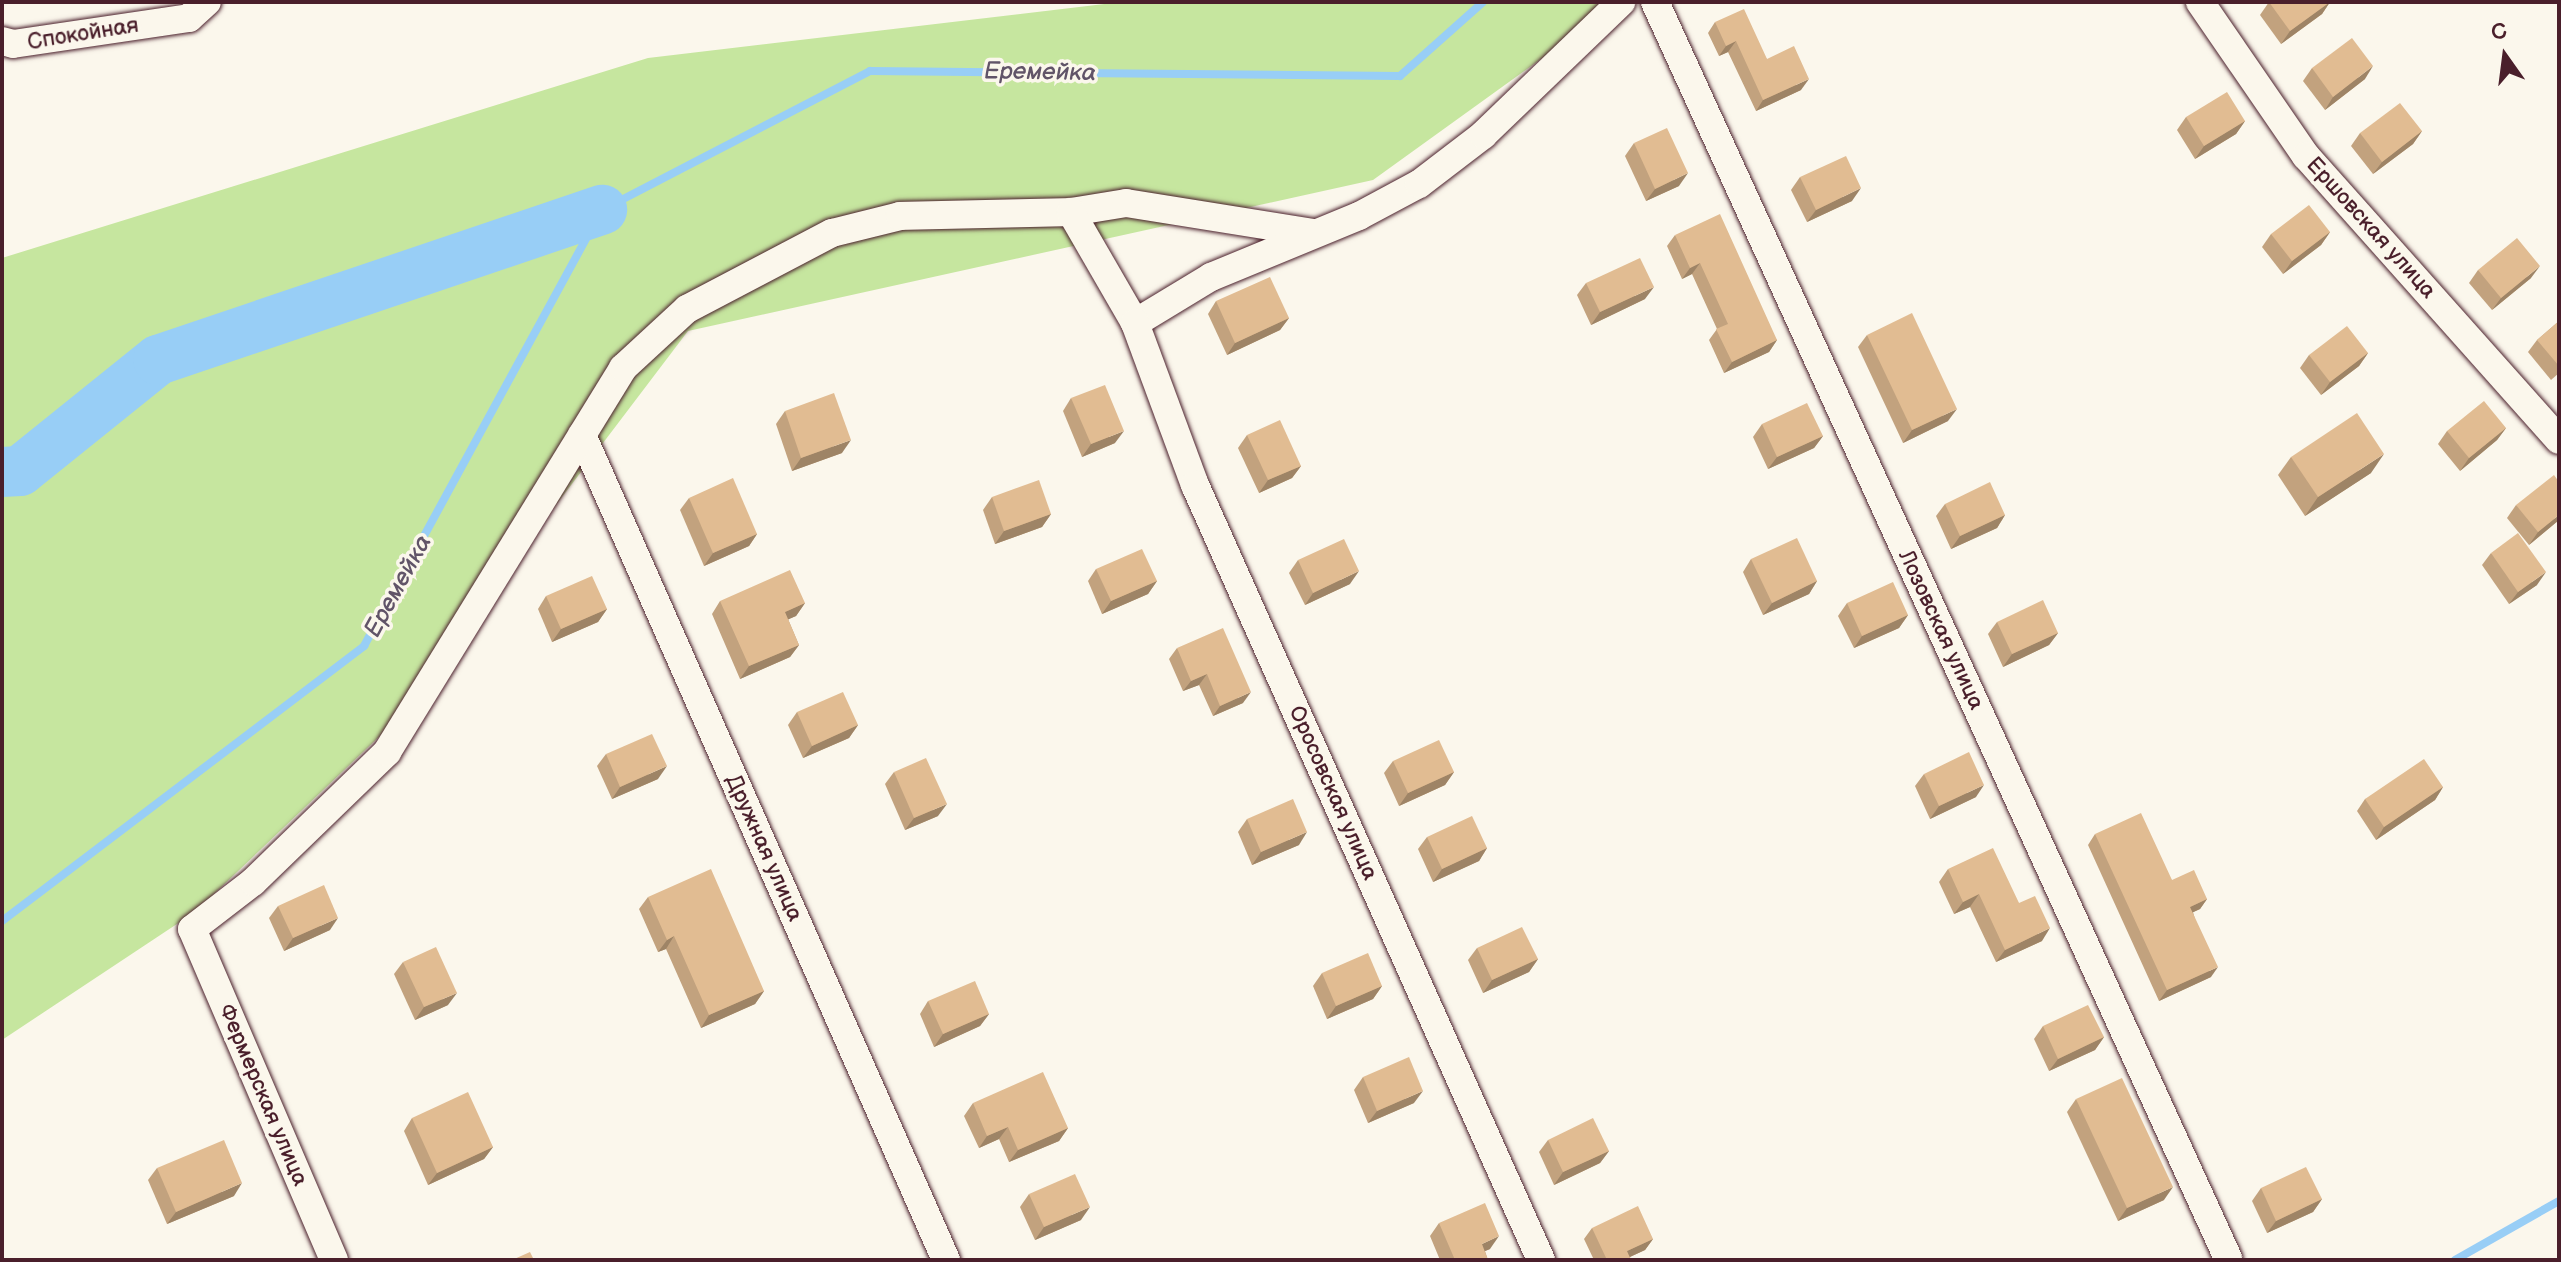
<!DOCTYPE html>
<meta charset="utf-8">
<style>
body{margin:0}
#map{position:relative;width:2561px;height:1262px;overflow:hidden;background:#fbf7ec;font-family:"Balsamiq Sans",sans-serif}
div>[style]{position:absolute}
.green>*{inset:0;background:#c6e69f}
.stream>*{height:8px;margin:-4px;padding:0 4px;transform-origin:4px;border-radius:4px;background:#98cef6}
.river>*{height:50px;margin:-25px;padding:0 25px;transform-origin:25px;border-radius:25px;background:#98cef6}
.roads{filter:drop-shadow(0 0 2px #4a1f2b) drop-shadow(0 0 2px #4a1f2b)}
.minor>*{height:28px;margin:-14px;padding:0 14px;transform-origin:14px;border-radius:14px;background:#fbf7ec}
.wall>*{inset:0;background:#c2a27e}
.shaded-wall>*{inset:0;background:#9e8466}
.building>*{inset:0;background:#e1bc92}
span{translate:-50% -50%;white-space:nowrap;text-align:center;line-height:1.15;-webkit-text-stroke:7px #fbf7ec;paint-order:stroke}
.street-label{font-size:22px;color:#4a1f2b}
.water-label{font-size:24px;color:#615468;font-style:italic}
.frame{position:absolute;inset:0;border:4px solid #4a1f2b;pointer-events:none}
.north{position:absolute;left:2465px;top:16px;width:80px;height:80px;-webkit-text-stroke:6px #fbf7ec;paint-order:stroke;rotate:346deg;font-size:22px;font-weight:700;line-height:32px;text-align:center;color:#4a1f2b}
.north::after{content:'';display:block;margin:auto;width:28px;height:36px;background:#4a1f2b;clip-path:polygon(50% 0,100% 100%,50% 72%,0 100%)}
</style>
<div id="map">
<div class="green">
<div style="clip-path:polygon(1121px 2px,1620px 2px,1373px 180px,688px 331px,383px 733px,195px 912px,2px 1040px,2px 258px,648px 58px)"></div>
</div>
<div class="stream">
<div style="left:2px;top:921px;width:455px;rotate:-37.2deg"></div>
<div style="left:364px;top:646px;width:497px;rotate:-61.4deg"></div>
<div style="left:602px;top:210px;width:302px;rotate:-27.4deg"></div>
<div style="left:870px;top:71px;width:530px;rotate:0.54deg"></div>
<div style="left:1400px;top:76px;width:111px;rotate:-41.7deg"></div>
<div style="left:2455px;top:1260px;width:120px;rotate:-29.6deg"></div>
</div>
<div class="river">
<div style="left:2px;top:472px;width:18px;rotate:-3deg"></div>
<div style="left:20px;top:471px;width:177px;rotate:-38.8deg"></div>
<div style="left:158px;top:360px;width:469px;rotate:-18.7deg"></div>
</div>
<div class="roads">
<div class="minor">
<div style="left:1655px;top:2px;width:1381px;rotate:65.48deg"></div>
<div style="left:2200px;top:2px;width:187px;rotate:55.5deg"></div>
<div style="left:2306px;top:156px;width:380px;rotate:48.3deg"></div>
<div style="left:2px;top:41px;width:11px;rotate:15deg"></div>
<div style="left:13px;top:44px;width:178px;rotate:-8.4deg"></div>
<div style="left:189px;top:18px;width:24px;rotate:-42deg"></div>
<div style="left:1071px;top:212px;width:56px;rotate:-9.3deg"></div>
<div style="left:1126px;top:203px;width:190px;rotate:9.1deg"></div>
<div style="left:1135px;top:323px;width:89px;rotate:-31.2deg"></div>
<div style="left:1211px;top:277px;width:160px;rotate:-22.4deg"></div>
<div style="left:1359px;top:216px;width:68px;rotate:-28.1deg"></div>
<div style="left:1419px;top:184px;width:81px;rotate:-37.4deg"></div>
<div style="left:1483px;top:135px;width:192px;rotate:-43.9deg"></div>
<div style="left:582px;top:435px;width:902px;rotate:66.19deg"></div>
<div style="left:334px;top:1260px;width:360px;rotate:-113.2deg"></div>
<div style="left:192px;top:929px;width:77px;rotate:-37.6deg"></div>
<div style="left:253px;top:882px;width:187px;rotate:-44.1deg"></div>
<div style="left:387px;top:752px;width:451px;rotate:-58.4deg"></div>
<div style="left:623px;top:368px;width:87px;rotate:-42.7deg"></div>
<div style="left:687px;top:309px;width:164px;rotate:-27.7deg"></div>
<div style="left:832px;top:233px;width:70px;rotate:-14deg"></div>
<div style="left:900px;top:216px;width:171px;rotate:-1.3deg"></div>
<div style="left:1071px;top:212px;width:128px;rotate:60deg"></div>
<div style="left:1135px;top:323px;width:173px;rotate:69.7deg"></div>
<div style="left:1195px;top:485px;width:849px;rotate:65.94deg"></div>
</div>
</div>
<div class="wall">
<div style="clip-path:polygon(2269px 2px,2330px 2px,2322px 14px,2281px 44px,2260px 15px)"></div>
<div style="clip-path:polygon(1715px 22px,1767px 59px,1801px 90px,1756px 111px,1728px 52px,1719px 56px,1708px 33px)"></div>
<div style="clip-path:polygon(2312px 68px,2365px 79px,2325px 110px,2303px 81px)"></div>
<div style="clip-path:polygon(2186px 117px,2245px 121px,2236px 134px,2195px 159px,2177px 130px)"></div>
<div style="clip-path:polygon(2422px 131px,2413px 144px,2373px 174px,2351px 146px,2360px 133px)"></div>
<div style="clip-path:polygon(1634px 143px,1679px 186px,1646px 201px,1625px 156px)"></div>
<div style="clip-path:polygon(1800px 177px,1852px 201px,1807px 222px,1791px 190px)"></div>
<div style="clip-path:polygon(2330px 232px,2321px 245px,2283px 274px,2262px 247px,2271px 234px)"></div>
<div style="clip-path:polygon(1675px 235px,1777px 340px,1769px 352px,1724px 373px,1709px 340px,1717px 329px,1692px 274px,1682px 279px,1667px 246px)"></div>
<div style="clip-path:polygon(2478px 270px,2531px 278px,2492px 310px,2469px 283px)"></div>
<div style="clip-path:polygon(1586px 283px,1645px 299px,1591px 325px,1577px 295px)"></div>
<div style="clip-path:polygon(1216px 301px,1289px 318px,1280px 330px,1227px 355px,1208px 314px)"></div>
<div style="clip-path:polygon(2559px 321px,2559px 373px,2551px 380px,2528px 352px,2537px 340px)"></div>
<div style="clip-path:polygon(1867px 335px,1948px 421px,1903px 443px,1858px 347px)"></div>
<div style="clip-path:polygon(2368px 353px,2359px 366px,2321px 395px,2300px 368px,2309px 355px)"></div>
<div style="clip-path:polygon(1071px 398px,1115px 443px,1082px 457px,1063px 411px)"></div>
<div style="clip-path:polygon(785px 411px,842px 453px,792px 471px,776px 424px)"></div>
<div style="clip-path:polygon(1762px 424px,1823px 436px,1814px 448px,1768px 469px,1753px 437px)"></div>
<div style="clip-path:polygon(2506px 428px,2497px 440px,2460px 471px,2438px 444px,2447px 431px)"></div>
<div style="clip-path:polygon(1247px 435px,1301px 466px,1292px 478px,1259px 493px,1238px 448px)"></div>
<div style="clip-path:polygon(2291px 457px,2371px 473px,2305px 516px,2278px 475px)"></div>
<div style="clip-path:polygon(992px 497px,1051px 514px,1042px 527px,995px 544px,983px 510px)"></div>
<div style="clip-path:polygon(689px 498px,757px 534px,749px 546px,704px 566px,680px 510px)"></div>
<div style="clip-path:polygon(1945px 504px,2005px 515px,1997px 528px,1951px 549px,1936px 516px)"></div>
<div style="clip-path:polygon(2516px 505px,2559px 520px,2529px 545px,2507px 518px)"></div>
<div style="clip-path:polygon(2491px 553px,2537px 585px,2509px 604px,2482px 565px)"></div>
<div style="clip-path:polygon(1751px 559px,1817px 581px,1809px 594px,1763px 615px,1743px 572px)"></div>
<div style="clip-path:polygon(1298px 560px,1350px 584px,1305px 605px,1289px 573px)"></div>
<div style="clip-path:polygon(1096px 569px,1157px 581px,1148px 594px,1102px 614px,1088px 581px)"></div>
<div style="clip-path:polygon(546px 596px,607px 609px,598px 622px,552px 642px,538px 609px)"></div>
<div style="clip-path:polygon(720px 601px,805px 603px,796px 616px,788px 619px,799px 645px,790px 657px,740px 679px,712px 614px)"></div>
<div style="clip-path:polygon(1847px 603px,1908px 615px,1899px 628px,1854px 648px,1838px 616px)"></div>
<div style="clip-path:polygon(1997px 622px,2058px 633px,2049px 645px,2003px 667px,1988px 634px)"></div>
<div style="clip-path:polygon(1177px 648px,1243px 703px,1213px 716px,1199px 685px,1183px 691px,1169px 659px)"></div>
<div style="clip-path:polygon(797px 712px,858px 725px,849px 738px,803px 758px,788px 725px)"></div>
<div style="clip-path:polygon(606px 754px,658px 779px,612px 799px,597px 766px)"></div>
<div style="clip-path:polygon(1393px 761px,1454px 772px,1445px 785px,1399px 806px,1384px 773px)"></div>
<div style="clip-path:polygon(894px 772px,938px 816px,905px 830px,885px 784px)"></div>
<div style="clip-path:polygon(1924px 774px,1976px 797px,1930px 819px,1915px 786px)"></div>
<div style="clip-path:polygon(2443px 787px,2435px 800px,2376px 840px,2357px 811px,2365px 799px)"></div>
<div style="clip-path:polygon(1247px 819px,1299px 845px,1252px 865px,1238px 832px)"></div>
<div style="clip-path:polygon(2095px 834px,2172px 880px,2207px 899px,2200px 909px,2193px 912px,2211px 977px,2159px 1001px,2088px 845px)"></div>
<div style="clip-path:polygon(1427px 837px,1487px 848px,1479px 861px,1433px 882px,1418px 849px)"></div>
<div style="clip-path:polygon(1948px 869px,2019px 903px,2042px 941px,1996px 962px,1970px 907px,1954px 914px,1939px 882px)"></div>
<div style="clip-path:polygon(648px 897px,764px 991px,755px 1004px,701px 1028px,666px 949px,658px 952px,639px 909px)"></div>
<div style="clip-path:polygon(278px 906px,330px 930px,284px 951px,269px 918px)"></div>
<div style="clip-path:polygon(1477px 948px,1538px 959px,1529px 972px,1483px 993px,1468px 960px)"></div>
<div style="clip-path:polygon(403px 962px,448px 1005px,415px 1020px,394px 974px)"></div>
<div style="clip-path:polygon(1322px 973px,1382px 986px,1373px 999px,1327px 1019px,1313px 986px)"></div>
<div style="clip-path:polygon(928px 1001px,989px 1014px,980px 1026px,934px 1047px,920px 1014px)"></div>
<div style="clip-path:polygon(2043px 1026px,2104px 1037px,2095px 1050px,2049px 1071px,2034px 1039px)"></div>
<div style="clip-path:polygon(1363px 1077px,1414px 1103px,1368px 1123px,1354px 1090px)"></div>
<div style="clip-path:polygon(2076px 1099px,2164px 1200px,2118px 1221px,2067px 1112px)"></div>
<div style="clip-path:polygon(973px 1103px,1068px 1128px,1059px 1141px,1009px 1162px,999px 1139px,979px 1148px,964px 1116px)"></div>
<div style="clip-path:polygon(412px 1118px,493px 1147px,484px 1159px,428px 1185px,404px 1131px)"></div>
<div style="clip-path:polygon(1548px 1140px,1609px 1151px,1600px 1163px,1554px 1185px,1539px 1152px)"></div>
<div style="clip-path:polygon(157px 1168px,234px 1196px,167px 1224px,148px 1180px)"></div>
<div style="clip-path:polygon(2261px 1188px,2322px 1199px,2313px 1212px,2267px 1233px,2252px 1201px)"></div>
<div style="clip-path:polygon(1029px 1194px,1081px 1220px,1035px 1240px,1020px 1207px)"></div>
<div style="clip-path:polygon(1439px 1223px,1490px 1249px,1485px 1251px,1488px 1260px,1440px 1260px,1430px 1236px)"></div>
<div style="clip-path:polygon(1592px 1228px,1653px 1239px,1645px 1250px,1630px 1257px,1631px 1260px,1594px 1260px,1584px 1239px)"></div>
</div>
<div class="shaded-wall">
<div style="clip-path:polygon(2330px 2px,2322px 14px,2281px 44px,2290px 31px)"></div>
<div style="clip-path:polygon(1736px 41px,1728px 52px,1719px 56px,1726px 46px)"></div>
<div style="clip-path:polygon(2373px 66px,2365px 79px,2325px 110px,2333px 97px)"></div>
<div style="clip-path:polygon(1809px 79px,1801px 90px,1756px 111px,1763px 100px)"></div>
<div style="clip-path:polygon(2245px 121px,2236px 134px,2195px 159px,2204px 146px)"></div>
<div style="clip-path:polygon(2422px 131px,2413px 144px,2373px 174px,2382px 162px)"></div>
<div style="clip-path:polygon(1688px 173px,1679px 186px,1646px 201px,1655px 189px)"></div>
<div style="clip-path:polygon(1861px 188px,1852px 201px,1807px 222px,1816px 210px)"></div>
<div style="clip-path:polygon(2330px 232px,2321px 245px,2283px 274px,2292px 261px)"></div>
<div style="clip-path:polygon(1700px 263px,1692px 274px,1682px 279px,1690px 268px)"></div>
<div style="clip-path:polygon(2540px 266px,2531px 278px,2492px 310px,2501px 298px)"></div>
<div style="clip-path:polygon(1654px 287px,1645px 299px,1591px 325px,1600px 312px)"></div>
<div style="clip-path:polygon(1289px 318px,1280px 330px,1227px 355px,1235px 343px)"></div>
<div style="clip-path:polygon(1777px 340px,1769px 352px,1724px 373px,1732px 362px)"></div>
<div style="clip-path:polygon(2368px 353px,2359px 366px,2321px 395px,2330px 382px)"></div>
<div style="clip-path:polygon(1957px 409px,1948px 421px,1903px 443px,1912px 430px)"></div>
<div style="clip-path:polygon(2506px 428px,2497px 440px,2460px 471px,2469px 458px)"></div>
<div style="clip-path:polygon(1124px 431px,1115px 443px,1082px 457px,1091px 444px)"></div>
<div style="clip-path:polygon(1823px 436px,1814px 448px,1768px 469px,1777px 457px)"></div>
<div style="clip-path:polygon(851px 440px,842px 453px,792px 471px,801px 458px)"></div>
<div style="clip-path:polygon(2384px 454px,2371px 473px,2305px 516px,2318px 497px)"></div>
<div style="clip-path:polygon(1301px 466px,1292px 478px,1259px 493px,1268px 480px)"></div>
<div style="clip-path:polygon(1051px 514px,1042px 527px,995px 544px,1004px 531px)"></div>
<div style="clip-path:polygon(2005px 515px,1997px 528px,1951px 549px,1960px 536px)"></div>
<div style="clip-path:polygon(2559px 515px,2559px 520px,2529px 545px,2538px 532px)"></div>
<div style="clip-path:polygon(757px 534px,749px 546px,704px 566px,713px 553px)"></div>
<div style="clip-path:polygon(1359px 571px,1350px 584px,1305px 605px,1313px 593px)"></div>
<div style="clip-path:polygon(2546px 572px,2537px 585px,2509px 604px,2518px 592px)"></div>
<div style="clip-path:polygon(1157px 581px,1148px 594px,1102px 614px,1111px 601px)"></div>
<div style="clip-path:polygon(1817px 581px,1809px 594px,1763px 615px,1772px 603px)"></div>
<div style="clip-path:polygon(805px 603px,796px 616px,776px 625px,785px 612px)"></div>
<div style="clip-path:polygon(607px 609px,598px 622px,552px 642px,561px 629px)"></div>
<div style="clip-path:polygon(1908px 615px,1899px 628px,1854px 648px,1862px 636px)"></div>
<div style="clip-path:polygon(2058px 633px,2049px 645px,2003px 667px,2012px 654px)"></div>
<div style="clip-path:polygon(799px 645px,790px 657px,740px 679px,749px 666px)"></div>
<div style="clip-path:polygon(1207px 674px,1199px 685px,1183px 691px,1191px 681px)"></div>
<div style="clip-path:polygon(1251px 692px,1243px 703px,1213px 716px,1220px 706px)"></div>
<div style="clip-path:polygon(858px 725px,849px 738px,803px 758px,812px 746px)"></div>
<div style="clip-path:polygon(667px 766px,658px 779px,612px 799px,620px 787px)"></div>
<div style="clip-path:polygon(1454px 772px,1445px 785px,1399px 806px,1408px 793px)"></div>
<div style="clip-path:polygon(1984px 785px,1976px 797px,1930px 819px,1939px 806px)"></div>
<div style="clip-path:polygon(2443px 787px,2435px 800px,2376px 840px,2384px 827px)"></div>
<div style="clip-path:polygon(947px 804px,938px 816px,905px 830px,914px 818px)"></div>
<div style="clip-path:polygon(1307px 832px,1299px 845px,1252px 865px,1261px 852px)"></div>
<div style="clip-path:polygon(1487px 848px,1479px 861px,1433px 882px,1442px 869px)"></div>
<div style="clip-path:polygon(1979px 894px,1970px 907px,1954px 914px,1963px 902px)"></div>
<div style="clip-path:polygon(2207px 899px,2200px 909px,2183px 917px,2190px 907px)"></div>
<div style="clip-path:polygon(338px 918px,330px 930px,284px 951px,293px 938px)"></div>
<div style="clip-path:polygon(2050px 928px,2042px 941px,1996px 962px,2005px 950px)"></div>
<div style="clip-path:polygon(674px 936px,666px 949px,658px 952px,667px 940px)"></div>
<div style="clip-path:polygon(1538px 959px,1529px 972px,1483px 993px,1492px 980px)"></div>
<div style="clip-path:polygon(2218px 967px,2211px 977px,2159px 1001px,2167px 990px)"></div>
<div style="clip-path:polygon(1382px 986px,1373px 999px,1327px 1019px,1336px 1006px)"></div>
<div style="clip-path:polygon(764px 991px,755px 1004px,701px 1028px,709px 1015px)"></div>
<div style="clip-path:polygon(457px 993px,448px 1005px,415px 1020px,424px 1007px)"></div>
<div style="clip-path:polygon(989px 1014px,980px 1026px,934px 1047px,943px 1034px)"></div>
<div style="clip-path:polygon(2104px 1037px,2095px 1050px,2049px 1071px,2058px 1059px)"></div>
<div style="clip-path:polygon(1423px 1091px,1414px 1103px,1368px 1123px,1377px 1111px)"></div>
<div style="clip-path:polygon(1008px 1127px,999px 1139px,979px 1148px,987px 1136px)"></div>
<div style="clip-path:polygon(1068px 1128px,1059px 1141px,1009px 1162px,1018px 1150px)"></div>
<div style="clip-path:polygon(493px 1147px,484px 1159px,428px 1185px,437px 1173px)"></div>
<div style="clip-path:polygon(1609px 1151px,1600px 1163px,1554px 1185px,1563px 1172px)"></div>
<div style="clip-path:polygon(242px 1183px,234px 1196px,167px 1224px,176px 1212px)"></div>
<div style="clip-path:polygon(2173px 1187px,2164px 1200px,2118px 1221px,2127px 1208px)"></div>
<div style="clip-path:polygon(2322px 1199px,2313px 1212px,2267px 1233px,2276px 1221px)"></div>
<div style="clip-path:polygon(1090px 1207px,1081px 1220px,1035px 1240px,1044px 1227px)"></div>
<div style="clip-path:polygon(1499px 1236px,1490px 1249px,1473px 1256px,1482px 1244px)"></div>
<div style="clip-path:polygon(1653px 1239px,1645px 1250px,1623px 1260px,1627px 1251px)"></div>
</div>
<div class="building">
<div style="clip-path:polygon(2269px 2px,2330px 2px,2290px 31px)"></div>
<div style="clip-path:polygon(1744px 9px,1767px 59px,1794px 46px,1809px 79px,1763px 100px,1736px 41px,1726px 46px,1715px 22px)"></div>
<div style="clip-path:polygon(2352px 38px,2373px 66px,2333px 97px,2312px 68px)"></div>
<div style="clip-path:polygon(2227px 92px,2245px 121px,2204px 146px,2186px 117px)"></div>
<div style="clip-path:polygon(2400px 103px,2422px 131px,2382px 162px,2360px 133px)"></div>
<div style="clip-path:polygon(1667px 128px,1688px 173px,1655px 189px,1634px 143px)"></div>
<div style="clip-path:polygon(1846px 156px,1861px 188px,1816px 210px,1800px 177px)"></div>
<div style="clip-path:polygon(2309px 205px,2330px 232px,2292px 261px,2271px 234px)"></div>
<div style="clip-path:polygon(1720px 214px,1777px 340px,1732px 362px,1716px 329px,1728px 324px,1700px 263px,1690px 268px,1675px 235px)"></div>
<div style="clip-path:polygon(2517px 238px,2540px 266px,2501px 298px,2478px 270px)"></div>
<div style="clip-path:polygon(1640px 258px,1654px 287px,1600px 312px,1586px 283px)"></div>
<div style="clip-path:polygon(1270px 277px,1289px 318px,1235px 343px,1216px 301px)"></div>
<div style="clip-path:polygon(1912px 313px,1957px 409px,1912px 430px,1867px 335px)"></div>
<div style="clip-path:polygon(2559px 321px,2559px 366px,2537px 340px)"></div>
<div style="clip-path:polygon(2347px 326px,2368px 353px,2330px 382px,2309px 355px)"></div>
<div style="clip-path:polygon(1105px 385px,1124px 431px,1091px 444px,1071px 398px)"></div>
<div style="clip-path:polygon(834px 393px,851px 440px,801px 458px,785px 411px)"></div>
<div style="clip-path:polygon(2484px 401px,2506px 428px,2469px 458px,2447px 431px)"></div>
<div style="clip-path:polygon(1807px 403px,1823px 436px,1777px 457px,1762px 424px)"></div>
<div style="clip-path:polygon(2357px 413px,2384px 454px,2318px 497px,2291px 457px)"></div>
<div style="clip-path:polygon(1280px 420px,1301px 466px,1268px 480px,1247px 435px)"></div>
<div style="clip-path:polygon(2554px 475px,2559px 482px,2559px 515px,2538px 532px,2516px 505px)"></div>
<div style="clip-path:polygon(733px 478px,757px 534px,713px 553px,689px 498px)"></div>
<div style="clip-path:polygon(1039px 480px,1051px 514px,1004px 531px,992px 497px)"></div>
<div style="clip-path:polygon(1990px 482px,2005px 515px,1960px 536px,1945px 504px)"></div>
<div style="clip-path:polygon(2518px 533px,2546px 572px,2518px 592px,2491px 553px)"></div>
<div style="clip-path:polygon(1797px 538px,1817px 581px,1772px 603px,1751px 559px)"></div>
<div style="clip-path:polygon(1344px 539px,1359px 571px,1313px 593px,1298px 560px)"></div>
<div style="clip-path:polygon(1142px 549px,1157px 581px,1111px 601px,1096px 569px)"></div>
<div style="clip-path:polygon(790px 570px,805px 603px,785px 612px,799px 645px,749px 666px,720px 601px)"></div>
<div style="clip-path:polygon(592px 576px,607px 609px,561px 629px,546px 596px)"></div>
<div style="clip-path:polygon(1893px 582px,1908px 615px,1862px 636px,1847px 603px)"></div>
<div style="clip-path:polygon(2043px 600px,2058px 633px,2012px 654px,1997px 622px)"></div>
<div style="clip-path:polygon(1223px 628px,1251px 692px,1220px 706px,1207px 674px,1191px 681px,1177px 648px)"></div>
<div style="clip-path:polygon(843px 692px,858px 725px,812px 746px,797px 712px)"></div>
<div style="clip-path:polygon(652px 734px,667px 766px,620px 787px,606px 754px)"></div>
<div style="clip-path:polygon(1439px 740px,1454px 772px,1408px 793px,1393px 761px)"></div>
<div style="clip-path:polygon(1969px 752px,1984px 785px,1939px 806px,1924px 774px)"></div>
<div style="clip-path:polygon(926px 758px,947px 804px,914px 818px,894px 772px)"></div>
<div style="clip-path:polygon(2424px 759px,2443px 787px,2384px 827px,2365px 799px)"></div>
<div style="clip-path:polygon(1293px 799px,1307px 832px,1261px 852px,1247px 819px)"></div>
<div style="clip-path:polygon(2141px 813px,2172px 880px,2194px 870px,2207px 899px,2190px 907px,2218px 967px,2167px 990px,2095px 834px)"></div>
<div style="clip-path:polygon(1472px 816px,1487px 848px,1442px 869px,1427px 837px)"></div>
<div style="clip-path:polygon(1993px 848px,2019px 903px,2035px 896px,2050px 928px,2005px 950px,1979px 894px,1963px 902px,1948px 869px)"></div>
<div style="clip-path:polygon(711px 869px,764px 991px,709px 1015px,674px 936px,667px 940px,648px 897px)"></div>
<div style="clip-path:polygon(324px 885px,338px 918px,293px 938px,278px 906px)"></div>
<div style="clip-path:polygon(1522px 927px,1538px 959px,1492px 980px,1477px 948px)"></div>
<div style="clip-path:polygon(436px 947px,457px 993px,424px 1007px,403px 962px)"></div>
<div style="clip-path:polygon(1368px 953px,1382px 986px,1336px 1006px,1322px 973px)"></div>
<div style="clip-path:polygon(975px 981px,989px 1014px,943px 1034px,928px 1001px)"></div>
<div style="clip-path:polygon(2088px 1005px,2104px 1037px,2058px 1059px,2043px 1026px)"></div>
<div style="clip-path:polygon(1409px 1057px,1423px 1091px,1377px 1111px,1363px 1077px)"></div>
<div style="clip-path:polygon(1043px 1072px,1068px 1128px,1018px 1150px,1008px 1127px,987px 1136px,973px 1103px)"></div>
<div style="clip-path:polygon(2122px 1078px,2173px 1187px,2127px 1208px,2076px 1099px)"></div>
<div style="clip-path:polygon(468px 1092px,493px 1147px,437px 1173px,412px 1118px)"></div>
<div style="clip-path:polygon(1593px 1118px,1609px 1151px,1563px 1172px,1548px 1140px)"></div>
<div style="clip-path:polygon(224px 1140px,242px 1183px,176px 1212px,157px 1168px)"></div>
<div style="clip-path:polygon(2306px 1167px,2322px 1199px,2276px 1221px,2261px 1188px)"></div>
<div style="clip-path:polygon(1075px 1174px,1090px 1207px,1044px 1227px,1029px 1194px)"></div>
<div style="clip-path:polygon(1485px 1203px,1499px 1236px,1482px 1244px,1488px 1260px,1455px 1260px,1439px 1223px)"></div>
<div style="clip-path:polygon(1638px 1206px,1653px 1239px,1627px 1251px,1631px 1260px,1607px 1260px,1592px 1228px)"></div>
<div style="clip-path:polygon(530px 1252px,534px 1260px,512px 1260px)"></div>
</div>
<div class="street-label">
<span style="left:83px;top:34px;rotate:-9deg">Спокойная</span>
<span style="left:2371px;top:228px;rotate:48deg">Ершовская улица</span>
<span style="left:1941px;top:630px;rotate:65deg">Лозовская улица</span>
<span style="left:1333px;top:793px;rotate:66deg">Оросовская улица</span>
<span style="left:764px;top:848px;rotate:66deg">Дружная улица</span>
<span style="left:263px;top:1095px;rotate:67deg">Фермерская улица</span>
</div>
<div class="water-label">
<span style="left:1040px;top:72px;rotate:1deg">Еремейка</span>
<span style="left:398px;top:586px;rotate:-61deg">Еремейка</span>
</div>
<div class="frame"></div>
<div class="north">С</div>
</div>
